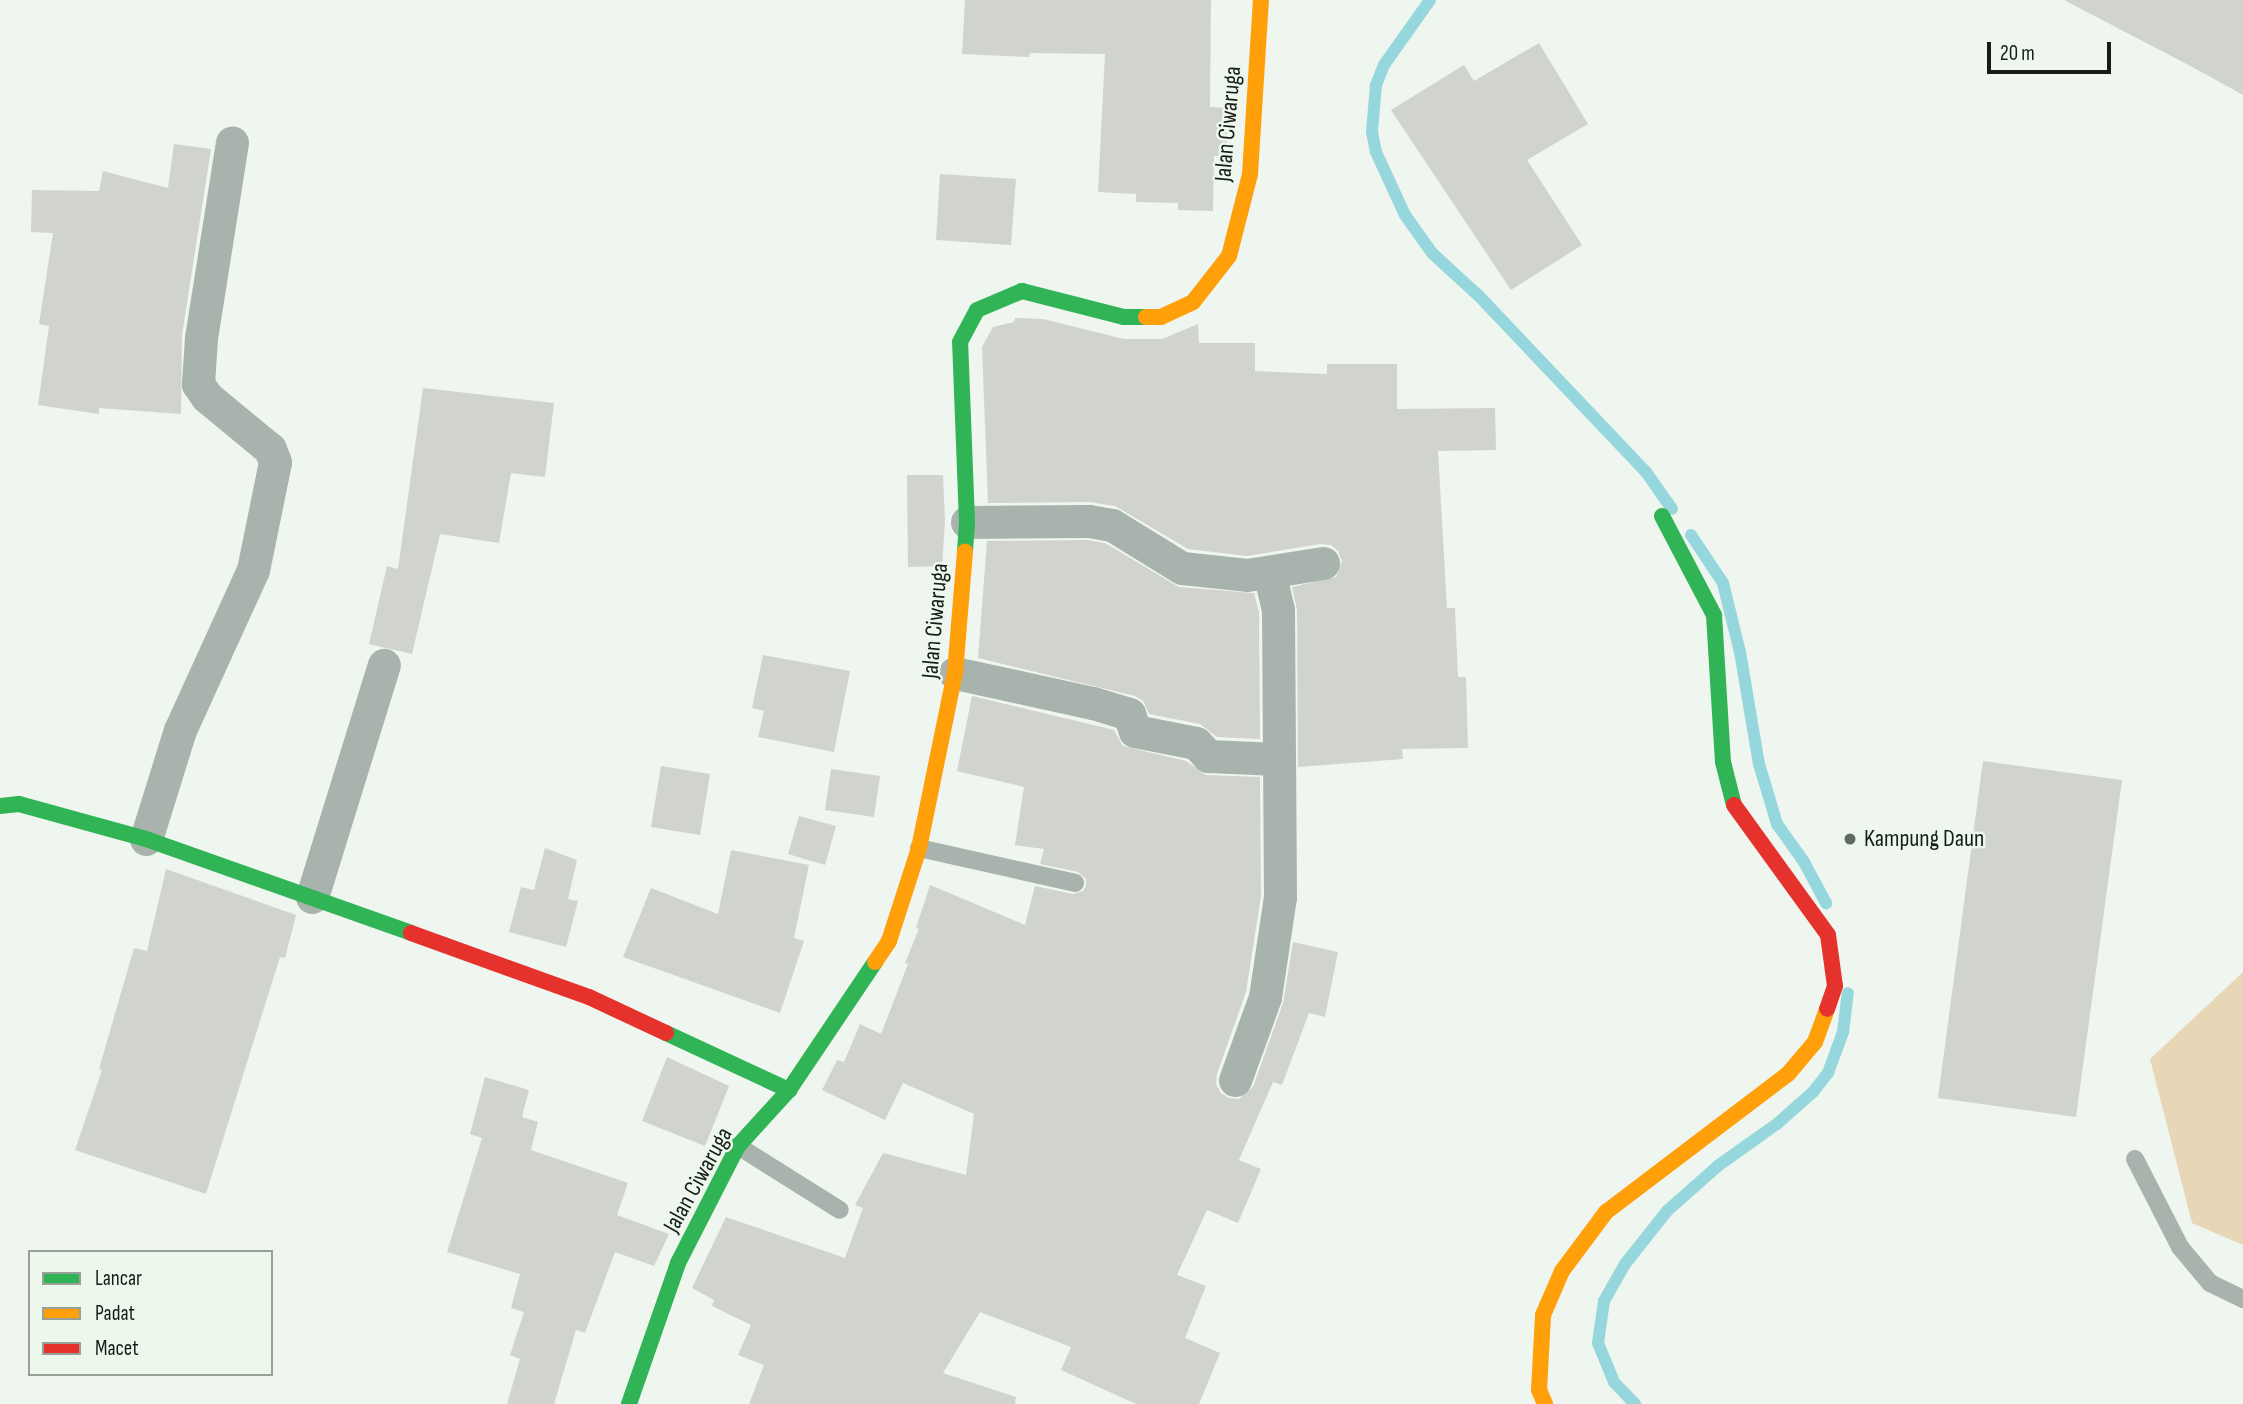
<!DOCTYPE html>
<style>
body{margin:0}
#map{position:relative;width:2243px;height:1404px;overflow:hidden;background:#eff5ef;font-family:"Sofia Sans Condensed",sans-serif}
div>[style]{position:absolute}
.green>*{inset:0;background:#e7d7b7}
.stream>*{height:12px;margin:-6px;padding:0 6px;transform-origin:6px;border-radius:6px;background:#96d7dd}
.building>*{inset:0;background:#d1d3cf}
.lane>*{height:18px;margin:-9px;padding:0 9px;transform-origin:9px;border-radius:9px;background:#a8b3ae}
.street>*{height:33px;margin:-16.5px;padding:0 16.5px;transform-origin:16.5px;border-radius:16.5px;background:#a8b3ae}
.fast>*{height:16px;margin:-8px;padding:0 8px;transform-origin:8px;border-radius:8px;background:#30b455}
.slow>*{height:16px;margin:-8px;padding:0 8px;transform-origin:8px;border-radius:8px;background:#ff9f0a}
.jam>*{height:16px;margin:-8px;padding:0 8px;transform-origin:8px;border-radius:8px;background:#e5322d}
.dots>*{width:19px;height:19px;translate:-50% -50%;box-sizing:border-box;border:4px solid #edf8ec;border-radius:50%}
span{translate:-50% -50%;white-space:nowrap;text-align:center;line-height:1.15;-webkit-text-stroke:5px #edf8ec;paint-order:stroke}
.street-label{font-size:24px;color:#181c18}
.poi-label{font-size:24px;color:#181c18}
.left{translate:0 -50%;text-align:left}
.legend{position:absolute;left:28px;top:1250px;width:245px;height:126px;box-sizing:border-box;background:#edf8ec;border:2px solid #98a097;margin:0;padding:9px 12px;list-style:none;font-size:21px;color:#181c18}
.legend li{display:flex;align-items:center;gap:14px;height:35px}
.legend b{width:35px;border:2px solid #98a097}
.scale{position:absolute;left:1987px;top:42px;width:124px;height:32px;box-sizing:border-box;border:4px solid #181c18;border-top:0;padding-left:9px;font-size:21px;line-height:24px;white-space:nowrap;color:#181c18;-webkit-text-stroke:5px #edf8ec;paint-order:stroke}
</style>
<div id="map">
<div class="green">
<div style="clip-path:polygon(2243px 972px,2243px 1245px,2192px 1223px,2150px 1059px)"></div>
</div>
<div class="stream">
<div style="left:1430px;top:0;width:80px;rotate:125.3deg"></div>
<div style="left:1384px;top:65px;width:22px;rotate:112deg"></div>
<div style="left:1376px;top:85px;width:47px;rotate:94.9deg"></div>
<div style="left:1372px;top:132px;width:20px;rotate:79deg"></div>
<div style="left:1376px;top:152px;width:69px;rotate:65.3deg"></div>
<div style="left:1405px;top:215px;width:47px;rotate:54.6deg"></div>
<div style="left:1432px;top:253px;width:64px;rotate:42.5deg"></div>
<div style="left:1479px;top:296px;width:243px;rotate:46.5deg"></div>
<div style="left:1646px;top:472px;width:45px;rotate:54.9deg"></div>
<div style="left:1691px;top:535px;width:58px;rotate:56.3deg"></div>
<div style="left:1723px;top:583px;width:71px;rotate:76.2deg"></div>
<div style="left:1740px;top:652px;width:114px;rotate:80.4deg"></div>
<div style="left:1759px;top:764px;width:63px;rotate:73.3deg"></div>
<div style="left:1777px;top:824px;width:47px;rotate:54.6deg"></div>
<div style="left:1804px;top:862px;width:47px;rotate:61.8deg"></div>
<div style="left:1635px;top:1404px;width:30px;rotate:-134deg"></div>
<div style="left:1614px;top:1382px;width:42px;rotate:-112.3deg"></div>
<div style="left:1598px;top:1343px;width:42px;rotate:-81.9deg"></div>
<div style="left:1604px;top:1301px;width:43px;rotate:-60.4deg"></div>
<div style="left:1625px;top:1264px;width:68px;rotate:-51.6deg"></div>
<div style="left:1667px;top:1211px;width:69px;rotate:-41.5deg"></div>
<div style="left:1719px;top:1165px;width:72px;rotate:-35.4deg"></div>
<div style="left:1778px;top:1123px;width:47px;rotate:-41.5deg"></div>
<div style="left:1813px;top:1092px;width:24px;rotate:-52deg"></div>
<div style="left:1828px;top:1073px;width:44px;rotate:-69.9deg"></div>
<div style="left:1843px;top:1032px;width:39px;rotate:-83deg"></div>
</div>
<div class="building">
<div style="clip-path:polygon(965px 0,1211px 0,1210px 107px,1228px 108px,1226px 156px,1214px 156px,1213px 211px,1178px 210px,1178px 203px,1136px 202px,1136px 194px,1098px 192px,1105px 54px,1030px 53px,1029px 57px,962px 54px)"></div>
<div style="clip-path:polygon(2064px 0,2243px 0,2243px 95px,2198px 70px)"></div>
<div style="clip-path:polygon(1539px 43px,1588px 124px,1527px 160px,1582px 245px,1511px 290px,1391px 110px,1464px 65px,1474px 81px)"></div>
<div style="clip-path:polygon(174px 144px,211px 149px,182px 335px,181px 414px,99px 408px,99px 414px,38px 405px,49px 326px,39px 324px,53px 233px,31px 232px,32px 190px,99px 191px,103px 171px,168px 188px)"></div>
<div style="clip-path:polygon(940px 174px,1016px 179px,1011px 245px,936px 240px)"></div>
<div style="clip-path:polygon(1015px 318px,1043px 319px,1124px 339px,1162px 339px,1198px 324px,1199px 343px,1255px 343px,1255px 371px,1327px 374px,1327px 364px,1397px 364px,1397px 409px,1495px 408px,1496px 450px,1438px 451px,1447px 608px,1455px 608px,1458px 677px,1466px 677px,1468px 748px,1402px 749px,1403px 759px,1298px 767px,1297px 610px,1292px 587px,1336px 577px,1342px 561px,1338px 551px,1331px 545px,1320px 544px,1247px 556px,1188px 549px,1115px 506px,1089px 502px,988px 503px,982px 347px,993px 327px,1014px 322px)"></div>
<div style="clip-path:polygon(423px 388px,554px 403px,545px 477px,511px 473px,499px 543px,440px 534px,412px 654px,369px 644px,387px 566px,398px 569px)"></div>
<div style="clip-path:polygon(907px 475px,943px 475px,945px 522px,942px 566px,908px 567px)"></div>
<div style="clip-path:polygon(1087px 540px,1105px 543px,1179px 587px,1254px 593px,1259px 612px,1260px 739px,1217px 737px,1200px 724px,1149px 714px,1143px 701px,1135px 696px,978px 658px,987px 541px)"></div>
<div style="clip-path:polygon(763px 655px,850px 671px,834px 752px,758px 737px,764px 711px,752px 708px)"></div>
<div style="clip-path:polygon(972px 696px,1114px 730px,1123px 746px,1186px 761px,1206px 775px,1260px 777px,1261px 896px,1246px 992px,1217px 1074px,1216px 1084px,1221px 1093px,1229px 1098px,1239px 1099px,1253px 1087px,1283px 1003px,1293px 942px,1338px 952px,1325px 1017px,1309px 1013px,1282px 1085px,1273px 1082px,1239px 1160px,1261px 1169px,1238px 1223px,1207px 1210px,1177px 1275px,1206px 1286px,1185px 1338px,1220px 1353px,1199px 1404px,1136px 1404px,1061px 1370px,1071px 1347px,980px 1312px,943px 1373px,1016px 1397px,1015px 1404px,749px 1404px,764px 1365px,738px 1355px,751px 1325px,712px 1306px,714px 1300px,692px 1288px,726px 1217px,845px 1258px,863px 1208px,855px 1205px,883px 1153px,966px 1175px,974px 1114px,903px 1083px,885px 1120px,822px 1090px,837px 1060px,844px 1062px,860px 1024px,881px 1034px,908px 964px,905px 963px,919px 929px,916px 928px,930px 885px,1025px 925px,1035px 886px,1073px 894px,1083px 891px,1086px 886px,1086px 879px,1078px 872px,1040px 864px,1044px 849px,1015px 845px,1024px 787px,957px 771px)"></div>
<div style="clip-path:polygon(1983px 761px,2122px 780px,2076px 1117px,1938px 1098px)"></div>
<div style="clip-path:polygon(661px 766px,710px 774px,700px 835px,651px 827px)"></div>
<div style="clip-path:polygon(831px 769px,880px 776px,874px 817px,825px 810px)"></div>
<div style="clip-path:polygon(799px 816px,836px 826px,825px 865px,788px 854px)"></div>
<div style="clip-path:polygon(545px 848px,577px 860px,568px 899px,578px 901px,566px 947px,509px 932px,521px 887px,534px 890px)"></div>
<div style="clip-path:polygon(731px 850px,809px 865px,794px 938px,804px 941px,780px 1013px,623px 957px,651px 888px,718px 914px)"></div>
<div style="clip-path:polygon(166px 869px,296px 915px,285px 958px,280px 957px,206px 1194px,75px 1150px,102px 1070px,99px 1069px,134px 948px,147px 951px)"></div>
<div style="clip-path:polygon(667px 1057px,729px 1086px,705px 1146px,642px 1121px)"></div>
<div style="clip-path:polygon(485px 1077px,529px 1090px,522px 1117px,538px 1122px,531px 1150px,628px 1183px,617px 1215px,669px 1234px,654px 1266px,615px 1252px,585px 1333px,576px 1330px,554px 1404px,507px 1404px,520px 1359px,510px 1355px,524px 1312px,511px 1308px,520px 1274px,447px 1252px,482px 1138px,470px 1134px)"></div>
</div>
<div class="lane">
<div style="left:919px;top:848px;width:160px;rotate:12.6deg"></div>
<div style="left:738px;top:1146px;width:120px;rotate:32.1deg"></div>
<div style="left:2135px;top:1159px;width:99px;rotate:62.9deg"></div>
<div style="left:2180px;top:1247px;width:47px;rotate:50.2deg"></div>
<div style="left:2210px;top:1283px;width:37px;rotate:26deg"></div>
</div>
<div class="street">
<div style="left:967px;top:522px;width:122px;rotate:-0.5deg"></div>
<div style="left:1089px;top:521px;width:23px;rotate:10deg"></div>
<div style="left:1112px;top:525px;width:82px;rotate:31.6deg"></div>
<div style="left:1182px;top:568px;width:65px;rotate:6.1deg"></div>
<div style="left:1247px;top:575px;width:77px;rotate:-9deg"></div>
<div style="left:955px;top:673px;width:141px;rotate:12.3deg"></div>
<div style="left:1093px;top:703px;width:38px;rotate:17deg"></div>
<div style="left:1129px;top:714px;width:18px;rotate:71deg"></div>
<div style="left:1135px;top:731px;width:62px;rotate:11.1deg"></div>
<div style="left:1196px;top:743px;width:18px;rotate:47deg"></div>
<div style="left:1208px;top:756px;width:70px;rotate:2.5deg"></div>
<div style="left:146px;top:839px;width:114px;rotate:-72.7deg"></div>
<div style="left:180px;top:730px;width:176px;rotate:-65.5deg"></div>
<div style="left:253px;top:570px;width:110px;rotate:-78.5deg"></div>
<div style="left:275px;top:462px;width:14px;rotate:-111deg"></div>
<div style="left:270px;top:449px;width:82px;rotate:-140.5deg"></div>
<div style="left:207px;top:397px;width:16px;rotate:-125deg"></div>
<div style="left:198px;top:384px;width:46px;rotate:-86.3deg"></div>
<div style="left:201px;top:338px;width:198px;rotate:-81deg"></div>
<div style="left:312px;top:897px;width:243px;rotate:-72.8deg"></div>
<div style="left:1235px;top:1080px;width:88px;rotate:-70.1deg"></div>
<div style="left:1265px;top:997px;width:101px;rotate:-81.5deg"></div>
<div style="left:1280px;top:897px;width:287px;rotate:-90.4deg"></div>
<div style="left:1278px;top:610px;width:39px;rotate:-103deg"></div>
</div>
<div class="fast">
<div style="left:1662px;top:516px;width:112px;rotate:62.3deg"></div>
<div style="left:1714px;top:615px;width:147px;rotate:86.5deg"></div>
<div style="left:1723px;top:762px;width:44px;rotate:75.7deg"></div>
<div style="left:965px;top:551px;width:29px;rotate:-86deg"></div>
<div style="left:967px;top:522px;width:180px;rotate:-92.2deg"></div>
<div style="left:960px;top:342px;width:36px;rotate:-62deg"></div>
<div style="left:977px;top:310px;width:49px;rotate:-22.9deg"></div>
<div style="left:1022px;top:291px;width:105px;rotate:14.3deg"></div>
<div style="left:1124px;top:317px;width:22px"></div>
<div style="left:0;top:806px;width:19px;rotate:-6deg"></div>
<div style="left:19px;top:804px;width:132px;rotate:15.4deg"></div>
<div style="left:146px;top:839px;width:281px;rotate:19.5deg"></div>
<div style="left:666px;top:1033px;width:136px;rotate:24.9deg"></div>
<div style="left:629px;top:1404px;width:149px;rotate:-70.8deg"></div>
<div style="left:678px;top:1263px;width:131px;rotate:-62.9deg"></div>
<div style="left:738px;top:1146px;width:76px;rotate:-47.7deg"></div>
<div style="left:789px;top:1090px;width:154px;rotate:-56.1deg"></div>
</div>
<div class="slow">
<div style="left:1146px;top:317px;width:15px"></div>
<div style="left:1161px;top:317px;width:35px;rotate:-25deg"></div>
<div style="left:1193px;top:302px;width:58px;rotate:-52deg"></div>
<div style="left:1229px;top:256px;width:85px;rotate:-75.6deg"></div>
<div style="left:1250px;top:174px;width:174px;rotate:-86.4deg"></div>
<div style="left:875px;top:962px;width:25px;rotate:-56deg"></div>
<div style="left:889px;top:941px;width:98px;rotate:-72.1deg"></div>
<div style="left:919px;top:848px;width:179px;rotate:-78.4deg"></div>
<div style="left:955px;top:673px;width:122px;rotate:-85.3deg"></div>
<div style="left:1545px;top:1404px;width:15px;rotate:-113deg"></div>
<div style="left:1539px;top:1390px;width:75px;rotate:-86.9deg"></div>
<div style="left:1543px;top:1315px;width:48px;rotate:-66.6deg"></div>
<div style="left:1562px;top:1271px;width:74px;rotate:-53.3deg"></div>
<div style="left:1606px;top:1212px;width:228px;rotate:-37.2deg"></div>
<div style="left:1788px;top:1074px;width:42px;rotate:-49.8deg"></div>
<div style="left:1815px;top:1042px;width:35px;rotate:-70deg"></div>
</div>
<div class="jam">
<div style="left:1734px;top:805px;width:160px;rotate:54.1deg"></div>
<div style="left:1828px;top:935px;width:51px;rotate:82.2deg"></div>
<div style="left:1835px;top:986px;width:24px;rotate:109deg"></div>
<div style="left:411px;top:933px;width:189px;rotate:19.8deg"></div>
<div style="left:589px;top:997px;width:85px;rotate:25.1deg"></div>
</div>
<div class="dots">
<div style="left:1850px;top:839px;background:#636863"></div>
</div>
<div class="street-label">
<span style="left:1228px;top:124px;rotate:-85deg">Jalan Ciwaruga</span>
<span style="left:935px;top:621px;rotate:-85deg">Jalan Ciwaruga</span>
<span style="left:698px;top:1180px;rotate:-61deg">Jalan Ciwaruga</span>
</div>
<div class="poi-label">
<span class="left" style="left:1864px;top:839px">Kampung Daun</span>
</div>
<ul class="legend">
<li><b style="height:9px;background:#30b455"></b>Lancar</li>
<li><b style="height:9px;background:#ff9f0a"></b>Padat</li>
<li><b style="height:9px;background:#e5322d"></b>Macet</li>
</ul>
<div class="scale">20 m</div>
</div>
